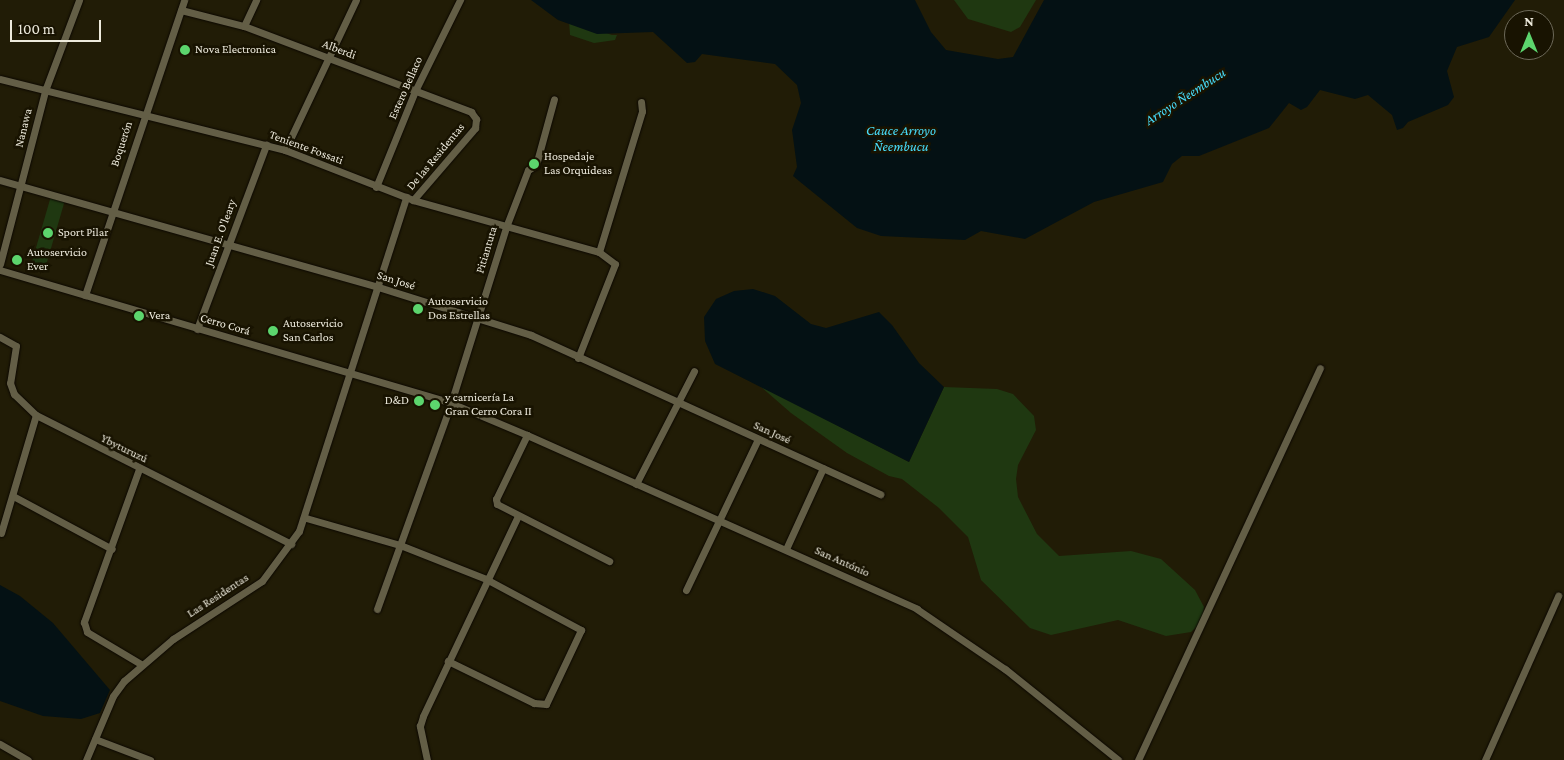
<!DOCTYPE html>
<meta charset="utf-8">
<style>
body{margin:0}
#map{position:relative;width:1564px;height:760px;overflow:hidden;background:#211c06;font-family:"Crimson Pro",serif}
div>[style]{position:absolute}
.green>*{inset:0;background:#1f3811}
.water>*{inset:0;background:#041114}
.roads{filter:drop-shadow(0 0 1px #0b0700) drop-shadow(0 0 1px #0b0700)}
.minor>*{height:7px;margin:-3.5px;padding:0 3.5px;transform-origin:3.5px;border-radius:3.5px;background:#635e46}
.dots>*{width:14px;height:14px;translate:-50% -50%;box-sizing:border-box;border:2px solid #181301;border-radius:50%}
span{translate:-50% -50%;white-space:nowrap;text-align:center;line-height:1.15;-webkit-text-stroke:5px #181301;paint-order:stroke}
.poi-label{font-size:12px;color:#edeadc}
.left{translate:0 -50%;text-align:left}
.right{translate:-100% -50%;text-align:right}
.street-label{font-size:12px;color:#edeadc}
.water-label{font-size:14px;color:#48defc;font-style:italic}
.north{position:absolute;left:1504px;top:10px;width:50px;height:50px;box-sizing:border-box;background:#181301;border:1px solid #6d6959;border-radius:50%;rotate:0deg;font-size:14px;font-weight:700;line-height:20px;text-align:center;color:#edeadc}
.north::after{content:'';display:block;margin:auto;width:18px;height:22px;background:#5cd56d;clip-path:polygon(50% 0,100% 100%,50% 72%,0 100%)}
.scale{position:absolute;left:10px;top:20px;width:91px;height:22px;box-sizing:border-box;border:2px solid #edeadc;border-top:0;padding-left:6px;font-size:15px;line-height:18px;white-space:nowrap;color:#edeadc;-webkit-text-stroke:4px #181301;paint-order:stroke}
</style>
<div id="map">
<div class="green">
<div style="clip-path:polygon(954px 0,1036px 0,1020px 27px,1011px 32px,968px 19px)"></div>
<div style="clip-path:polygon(569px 20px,612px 35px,617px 35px,615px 40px,594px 43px,570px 35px)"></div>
<div style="clip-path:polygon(51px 196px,65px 200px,45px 269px,31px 265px)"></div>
<div style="clip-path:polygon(759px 385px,909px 462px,944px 387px,997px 389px,1013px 394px,1034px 416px,1036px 430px,1018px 465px,1016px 479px,1018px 497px,1037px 534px,1059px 556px,1131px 551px,1161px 559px,1195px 590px,1204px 607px,1202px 622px,1191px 632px,1166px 636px,1118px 620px,1051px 635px,1030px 628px,981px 580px,968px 537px,939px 508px,902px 479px,889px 476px,847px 453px,791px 413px)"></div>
</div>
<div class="water">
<div style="clip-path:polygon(531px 0,915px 0,931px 32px,946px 50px,998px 59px,1013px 57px,1044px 0,1515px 0,1489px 37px,1457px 47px,1447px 71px,1454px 97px,1448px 105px,1408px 122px,1403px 128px,1397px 130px,1392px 115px,1368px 95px,1355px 99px,1320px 90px,1307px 107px,1301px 110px,1289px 103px,1269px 128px,1199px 156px,1182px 156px,1172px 164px,1163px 182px,1094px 202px,1025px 239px,981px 231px,965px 240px,881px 236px,857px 228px,799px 181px,793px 176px,797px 167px,792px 130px,801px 103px,797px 85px,775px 64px,702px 54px,695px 62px,687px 63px,653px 32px,597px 34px,558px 20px)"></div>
<div style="clip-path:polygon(753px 289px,775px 296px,811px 324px,826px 328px,879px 312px,892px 325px,919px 363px,944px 387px,909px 462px,715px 364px,705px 341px,704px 317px,716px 299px,734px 291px)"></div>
<div style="clip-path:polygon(0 585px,20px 596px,53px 623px,110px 690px,100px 713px,81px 719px,43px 716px,0 701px)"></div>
</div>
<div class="roads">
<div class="minor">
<div style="left:181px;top:10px;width:65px;rotate:14.3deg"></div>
<div style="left:244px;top:26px;width:243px;rotate:20.7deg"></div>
<div style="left:471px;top:112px;width:9px;rotate:54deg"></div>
<div style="left:476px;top:119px;width:9px;rotate:96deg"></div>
<div style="left:475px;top:128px;width:95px;rotate:130.7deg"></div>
<div style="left:244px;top:26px;width:29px;rotate:-65deg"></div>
<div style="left:0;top:79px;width:294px;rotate:14deg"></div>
<div style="left:285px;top:150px;width:137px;rotate:21.3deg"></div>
<div style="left:413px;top:200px;width:193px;rotate:15.6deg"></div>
<div style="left:285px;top:150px;width:166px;rotate:-64.7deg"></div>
<div style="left:0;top:180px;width:393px;rotate:15.8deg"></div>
<div style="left:378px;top:287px;width:160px;rotate:17.4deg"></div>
<div style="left:531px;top:335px;width:384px;rotate:24.5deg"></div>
<div style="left:376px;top:187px;width:104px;rotate:-67.9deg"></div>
<div style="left:415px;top:91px;width:102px;rotate:-63.7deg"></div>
<div style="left:0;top:264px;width:182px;rotate:-75.4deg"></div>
<div style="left:46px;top:88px;width:94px;rotate:-69.4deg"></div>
<div style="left:0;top:270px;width:470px;rotate:16.4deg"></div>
<div style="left:451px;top:403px;width:82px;rotate:22.8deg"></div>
<div style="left:527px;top:435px;width:427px;rotate:24deg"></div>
<div style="left:917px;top:609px;width:107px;rotate:34.3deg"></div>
<div style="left:1005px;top:669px;width:145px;rotate:38.8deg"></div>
<div style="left:85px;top:295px;width:311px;rotate:-71.4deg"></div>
<div style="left:197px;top:329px;width:197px;rotate:-69.4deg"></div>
<div style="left:0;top:337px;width:18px;rotate:29deg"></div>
<div style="left:16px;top:346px;width:37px;rotate:99deg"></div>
<div style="left:10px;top:383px;width:12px;rotate:70deg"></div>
<div style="left:14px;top:394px;width:30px;rotate:44deg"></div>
<div style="left:36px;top:415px;width:286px;rotate:26.8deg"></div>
<div style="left:578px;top:358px;width:101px;rotate:-68.5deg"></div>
<div style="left:615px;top:264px;width:20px;rotate:-143deg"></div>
<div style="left:599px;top:252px;width:147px;rotate:-73deg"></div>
<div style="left:642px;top:111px;width:9px;rotate:-96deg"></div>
<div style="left:527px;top:435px;width:71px;rotate:115.8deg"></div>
<div style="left:496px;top:499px;width:5px;rotate:79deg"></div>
<div style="left:497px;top:504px;width:126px;rotate:27deg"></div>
<div style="left:139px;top:469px;width:163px;rotate:109.8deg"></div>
<div style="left:84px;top:622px;width:10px;rotate:73deg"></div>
<div style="left:87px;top:632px;width:63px;rotate:30.7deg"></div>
<div style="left:636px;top:484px;width:127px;rotate:-62.8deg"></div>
<div style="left:13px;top:496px;width:112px;rotate:28.2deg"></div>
<div style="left:306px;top:518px;width:98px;rotate:16deg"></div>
<div style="left:400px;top:545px;width:92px;rotate:21.6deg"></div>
<div style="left:486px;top:579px;width:108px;rotate:28.2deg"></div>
<div style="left:581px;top:630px;width:82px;rotate:115.3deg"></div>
<div style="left:546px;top:704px;width:12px;rotate:-175deg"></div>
<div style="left:534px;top:703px;width:96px;rotate:-154deg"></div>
<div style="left:1px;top:533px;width:123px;rotate:-73.5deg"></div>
<div style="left:786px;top:549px;width:89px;rotate:-65.4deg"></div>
<div style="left:686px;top:590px;width:167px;rotate:-64.5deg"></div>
<div style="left:377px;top:609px;width:219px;rotate:-70.2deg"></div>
<div style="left:451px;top:403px;width:184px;rotate:-72.6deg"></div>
<div style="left:506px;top:227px;width:61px;rotate:-68.9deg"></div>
<div style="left:528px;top:170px;width:9px;rotate:-32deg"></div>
<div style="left:536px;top:165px;width:68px;rotate:-74.7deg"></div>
<div style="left:95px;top:739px;width:59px;rotate:20.9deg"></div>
<div style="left:0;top:744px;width:32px;rotate:30deg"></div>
<div style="left:86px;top:760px;width:69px;rotate:-67.1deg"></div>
<div style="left:113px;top:696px;width:19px;rotate:-54deg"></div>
<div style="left:124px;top:681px;width:65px;rotate:-40.6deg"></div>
<div style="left:173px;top:639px;width:106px;rotate:-33.1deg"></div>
<div style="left:262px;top:581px;width:62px;rotate:-53.5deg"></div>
<div style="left:299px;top:531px;width:351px;rotate:-72.2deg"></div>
<div style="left:427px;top:760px;width:35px;rotate:-102deg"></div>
<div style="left:420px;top:726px;width:10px;rotate:-73deg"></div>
<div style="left:423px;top:716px;width:221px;rotate:-64.6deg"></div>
<div style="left:1138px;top:760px;width:432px;rotate:-65.1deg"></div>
<div style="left:1485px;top:760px;width:180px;rotate:-66deg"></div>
</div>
</div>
<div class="dots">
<div style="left:185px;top:50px;background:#5cd56d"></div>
<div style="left:534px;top:164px;background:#5cd56d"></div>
<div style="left:48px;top:233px;background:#5cd56d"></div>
<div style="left:17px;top:260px;background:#5cd56d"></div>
<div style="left:418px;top:309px;background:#5cd56d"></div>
<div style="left:139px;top:316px;background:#5cd56d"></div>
<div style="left:273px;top:331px;background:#5cd56d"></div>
<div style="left:419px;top:401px;background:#5cd56d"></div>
<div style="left:435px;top:405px;background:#5cd56d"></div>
</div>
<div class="poi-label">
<span class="left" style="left:195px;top:50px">Nova Electronica</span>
<span class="left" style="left:544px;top:164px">Hospedaje<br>Las Orquideas</span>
<span class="left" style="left:58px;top:233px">Sport Pilar</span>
<span class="left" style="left:27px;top:260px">Autoservicio<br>Ever</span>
<span class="left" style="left:428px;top:309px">Autoservicio<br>Dos Estrellas</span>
<span class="left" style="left:149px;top:316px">Vera</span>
<span class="left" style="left:283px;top:331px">Autoservicio<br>San Carlos</span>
<span class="left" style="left:445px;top:405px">y carnicería La<br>Gran Cerro Cora II</span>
<span class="right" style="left:409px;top:401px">D&amp;D</span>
</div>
<div class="street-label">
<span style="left:339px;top:50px;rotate:21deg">Alberdi</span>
<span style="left:406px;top:88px;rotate:-66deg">Estero Bellaco</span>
<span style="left:24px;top:128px;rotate:-76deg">Nanawa</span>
<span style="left:122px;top:144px;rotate:-72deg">Boquerón</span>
<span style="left:306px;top:148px;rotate:20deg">Teniente Fossati</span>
<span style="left:436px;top:157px;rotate:-50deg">De las Residentas</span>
<span style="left:221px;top:233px;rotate:-70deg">Juan E. O'leary</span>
<span style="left:487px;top:250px;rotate:-73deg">Pitiantuta</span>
<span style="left:396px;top:281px;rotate:17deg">San José</span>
<span style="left:225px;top:325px;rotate:16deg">Cerro Corá</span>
<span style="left:772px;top:433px;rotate:24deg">San José</span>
<span style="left:124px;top:449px;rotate:26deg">Ybyturuzú</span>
<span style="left:842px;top:562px;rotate:24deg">San António</span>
<span style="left:218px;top:596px;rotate:-33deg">Las Residentas</span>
</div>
<div class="water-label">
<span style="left:1185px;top:96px;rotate:-33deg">Arroyo Ñeembucu</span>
<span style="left:901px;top:138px">Cauce Arroyo<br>Ñeembucu</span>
</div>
<div class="north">N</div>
<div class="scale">100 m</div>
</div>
